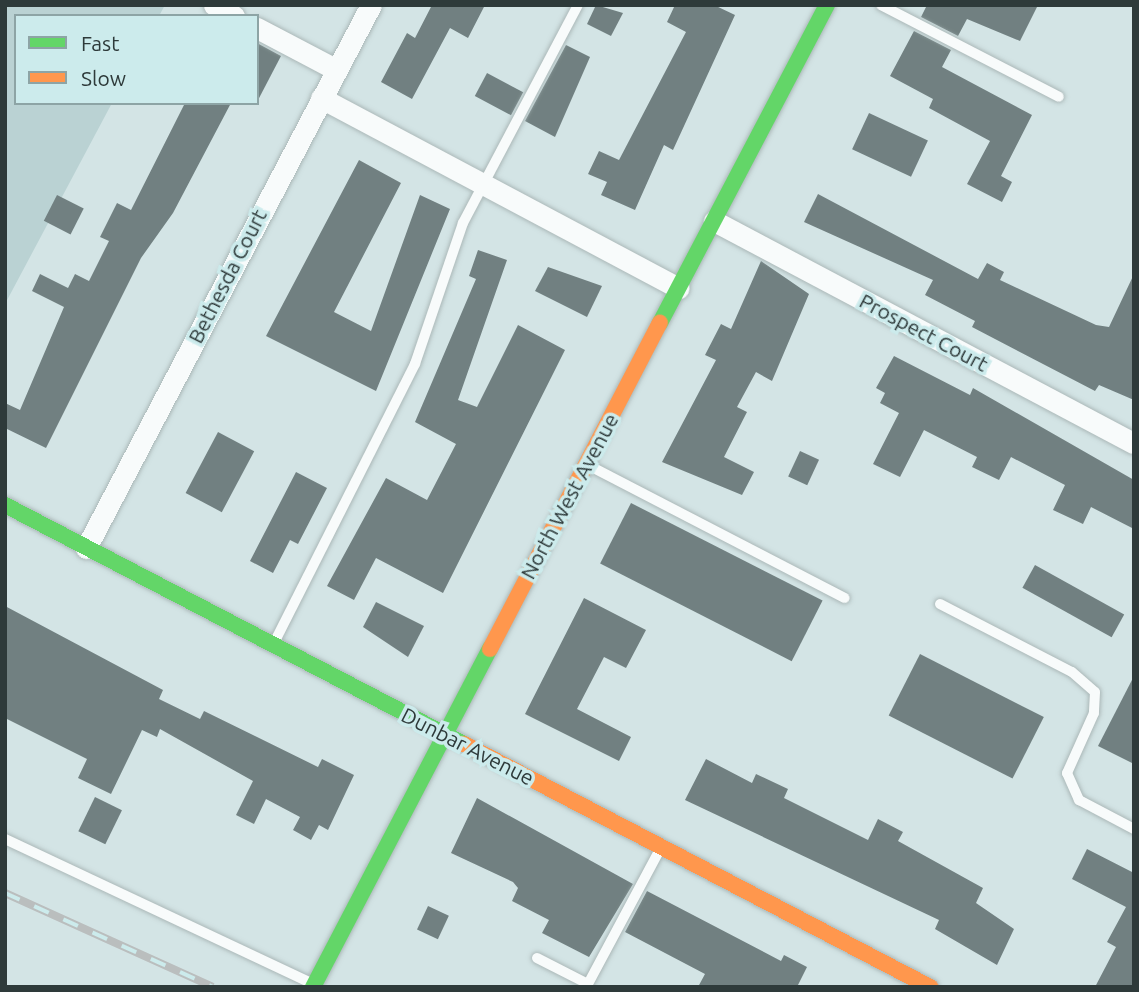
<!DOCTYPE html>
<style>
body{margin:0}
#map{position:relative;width:1139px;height:992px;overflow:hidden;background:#d3e4e5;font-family:Ubuntu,sans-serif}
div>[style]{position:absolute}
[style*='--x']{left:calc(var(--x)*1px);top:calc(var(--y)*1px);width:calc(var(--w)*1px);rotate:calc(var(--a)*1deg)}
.green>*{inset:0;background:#bad2d3}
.building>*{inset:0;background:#718081;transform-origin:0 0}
.roads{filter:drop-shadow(0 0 2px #abb8b8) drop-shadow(0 0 2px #abb8b8)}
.lane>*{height:10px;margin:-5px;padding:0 5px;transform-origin:5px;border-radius:5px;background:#f8fbfb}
.street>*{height:21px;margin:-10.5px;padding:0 10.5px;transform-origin:10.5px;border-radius:10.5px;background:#f8fbfb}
.fast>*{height:16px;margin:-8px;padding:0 8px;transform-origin:8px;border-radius:8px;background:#63d668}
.slow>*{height:16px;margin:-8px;padding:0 8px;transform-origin:8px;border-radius:8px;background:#ff974d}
.rail>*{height:8px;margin-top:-4px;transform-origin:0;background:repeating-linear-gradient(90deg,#ccebec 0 16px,#babebe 0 32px);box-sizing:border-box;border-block:2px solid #babebe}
span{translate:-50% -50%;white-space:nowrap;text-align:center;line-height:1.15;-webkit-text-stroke:7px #ccebec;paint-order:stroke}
.street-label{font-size:21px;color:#2e3a3a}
.frame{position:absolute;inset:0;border:7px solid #2e3a3a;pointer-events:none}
.legend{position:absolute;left:14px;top:14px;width:245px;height:91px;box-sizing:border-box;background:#ccebec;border:2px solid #8da4a5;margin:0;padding:9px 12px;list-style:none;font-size:21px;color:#2e3a3a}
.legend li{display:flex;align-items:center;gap:14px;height:35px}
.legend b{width:35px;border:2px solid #8da4a5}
</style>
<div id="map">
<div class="green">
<i style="clip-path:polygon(5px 5px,165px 5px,159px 16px,16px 16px,16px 103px,112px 103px,5px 304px)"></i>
</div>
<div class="building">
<i style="clip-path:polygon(432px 5px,485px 5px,468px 38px,450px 28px,412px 99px,381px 82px,407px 33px,415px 38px)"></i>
<i style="clip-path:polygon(596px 5px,623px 13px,611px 36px,587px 24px)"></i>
<i style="clip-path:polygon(675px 5px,714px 5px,735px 15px,673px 150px,664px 145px,635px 210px,601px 195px,607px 182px,588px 174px,599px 151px,619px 160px,686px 32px,667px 22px)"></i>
<i style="clip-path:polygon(927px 5px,1038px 5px,1020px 41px,967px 19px,958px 36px,921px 17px)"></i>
<i style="clip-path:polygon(914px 31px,951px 50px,942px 67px,1032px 115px,1001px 176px,1012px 182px,1002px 202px,967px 184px,990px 141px,929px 108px,933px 99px,890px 76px)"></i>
<i style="clip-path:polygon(257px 43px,281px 56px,257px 102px)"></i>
<i style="clip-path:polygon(566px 45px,590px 57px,555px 137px,525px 121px)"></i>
<i style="left:487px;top:73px;width:41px;height:26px;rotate:28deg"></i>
<i style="clip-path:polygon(185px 103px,231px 103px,173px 213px,141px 258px,46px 448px,5px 428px,5px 403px,20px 410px,64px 307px,32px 291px,40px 274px,68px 288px,75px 274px,89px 281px,109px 241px,100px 237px,117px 203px,131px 210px)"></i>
<i style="left:869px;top:113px;width:65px;height:40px;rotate:25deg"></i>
<i style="clip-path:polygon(359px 160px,401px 183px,334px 312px,371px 331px,420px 195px,450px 209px,376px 391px,266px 336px)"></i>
<i style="clip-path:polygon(818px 194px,978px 279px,987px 263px,1004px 272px,1000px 280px,1096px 325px,1109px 327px,1134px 274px,1134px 400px,1099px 385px,1095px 391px,972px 327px,975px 321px,925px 295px,933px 280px,804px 222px)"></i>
<i style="left:57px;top:195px;width:30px;height:29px;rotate:27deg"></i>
<i style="clip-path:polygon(478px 250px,507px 260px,458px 400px,477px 407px,518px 325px,565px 350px,443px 593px,376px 558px,354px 600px,327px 586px,386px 478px,427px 500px,456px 444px,415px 422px,476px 279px,469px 276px)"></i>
<i style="clip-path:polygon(761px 261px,809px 294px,772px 381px,756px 372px,737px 407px,747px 412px,724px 457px,754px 472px,742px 495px,662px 462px,716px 360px,705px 355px,721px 324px,731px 329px)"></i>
<i style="clip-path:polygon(548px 267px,602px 286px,587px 317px,535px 291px)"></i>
<i style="clip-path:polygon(894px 356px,970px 395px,973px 388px,1134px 480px,1134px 529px,1091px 507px,1083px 524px,1053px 510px,1065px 485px,1011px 457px,999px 480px,972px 467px,977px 457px,924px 430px,900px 477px,873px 464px,899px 413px,880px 403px,885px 393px,876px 388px)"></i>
<i style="left:218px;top:432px;width:41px;height:69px;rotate:28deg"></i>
<i style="left:800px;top:451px;width:21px;height:28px;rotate:25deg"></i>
<i style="clip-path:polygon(296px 472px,327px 488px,298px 544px,290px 540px,273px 573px,250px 561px)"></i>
<i style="left:631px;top:503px;width:215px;height:68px;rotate:27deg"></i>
<i style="left:1035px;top:565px;width:102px;height:26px;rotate:29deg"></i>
<i style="clip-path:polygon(584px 598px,646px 630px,626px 668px,604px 657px,577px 709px,631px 737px,619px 761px,525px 714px)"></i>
<i style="clip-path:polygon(376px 602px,424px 626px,408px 657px,363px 627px)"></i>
<i style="clip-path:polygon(5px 606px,163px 690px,159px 699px,200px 719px,204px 711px,318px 767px,322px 759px,354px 775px,328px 830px,319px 825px,311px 840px,293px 830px,300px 817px,266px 799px,254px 824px,236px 815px,253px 781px,160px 729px,157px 737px,142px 730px,111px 794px,78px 778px,87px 759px,5px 718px)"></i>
<i style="left:920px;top:654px;width:139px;height:69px;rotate:27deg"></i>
<i style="clip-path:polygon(1134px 676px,1134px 764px,1098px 746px)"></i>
<i style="clip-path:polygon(706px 759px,752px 783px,756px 774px,788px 789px,784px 798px,868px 840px,878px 819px,903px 832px,898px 841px,983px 888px,976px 903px,1014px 929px,997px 965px,935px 929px,939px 920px,685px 800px)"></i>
<i style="left:95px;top:797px;width:30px;height:38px;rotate:26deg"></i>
<i style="clip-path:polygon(477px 798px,633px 884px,589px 957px,542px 933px,549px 920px,512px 901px,518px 888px,513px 882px,451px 853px)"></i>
<i style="clip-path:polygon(1087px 849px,1134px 873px,1134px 987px,1095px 987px,1116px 947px,1107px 942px,1126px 907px,1072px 879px)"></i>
<i style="clip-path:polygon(647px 891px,781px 961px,784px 955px,807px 967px,797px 987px,698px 987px,705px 974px,625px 932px)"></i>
<i style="left:428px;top:906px;width:23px;height:26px;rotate:25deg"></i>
</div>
<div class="roads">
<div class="lane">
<i style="--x:881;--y:5;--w:200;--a:27.3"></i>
<i style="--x:588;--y:465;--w:289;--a:27.4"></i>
<i style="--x:940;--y:604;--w:148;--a:27.3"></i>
<i style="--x:1072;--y:672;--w:30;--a:41"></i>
<i style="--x:1095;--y:692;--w:21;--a:93"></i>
<i style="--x:1094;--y:713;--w:66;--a:114.2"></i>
<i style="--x:1067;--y:773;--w:30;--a:66"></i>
<i style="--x:1079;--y:800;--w:62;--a:27.8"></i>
<i style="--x:274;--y:643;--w:313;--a:-63.2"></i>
<i style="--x:415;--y:364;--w:149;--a:-71.2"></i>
<i style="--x:463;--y:223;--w:246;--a:-62.2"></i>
<i style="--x:5;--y:839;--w:340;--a:25.2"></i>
<i style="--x:537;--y:958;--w:57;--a:27"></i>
<i style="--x:588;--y:984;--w:153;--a:-61.9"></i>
</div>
<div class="street">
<i style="--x:214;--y:5;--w:23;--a:29"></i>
<i style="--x:257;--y:28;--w:90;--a:27.7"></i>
<i style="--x:321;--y:98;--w:405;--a:28"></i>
<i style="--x:714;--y:221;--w:475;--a:27.9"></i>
<i style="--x:86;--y:548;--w:613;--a:-62.31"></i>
</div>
<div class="fast">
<i style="--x:660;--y:323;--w:359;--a:-62.3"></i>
<i style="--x:5;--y:505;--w:517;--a:27.51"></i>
<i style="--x:313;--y:987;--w:382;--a:-62.4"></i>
</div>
<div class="slow">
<i style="--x:490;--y:649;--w:368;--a:-62.5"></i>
<i style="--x:464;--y:744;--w:526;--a:27.54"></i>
</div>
</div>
<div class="rail">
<i style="--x:5;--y:893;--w:228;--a:24.3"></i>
</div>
<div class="street-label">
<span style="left:227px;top:276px;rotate:-63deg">Bethesda Court</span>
<span style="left:924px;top:332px;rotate:28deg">Prospect Court</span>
<span style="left:569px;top:496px;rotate:-62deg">North West Avenue</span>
<span style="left:468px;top:746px;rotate:27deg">Dunbar Avenue</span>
</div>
<div class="frame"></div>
<ul class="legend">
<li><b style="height:9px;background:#63d668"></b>Fast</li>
<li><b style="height:9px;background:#ff974d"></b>Slow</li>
</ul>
</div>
